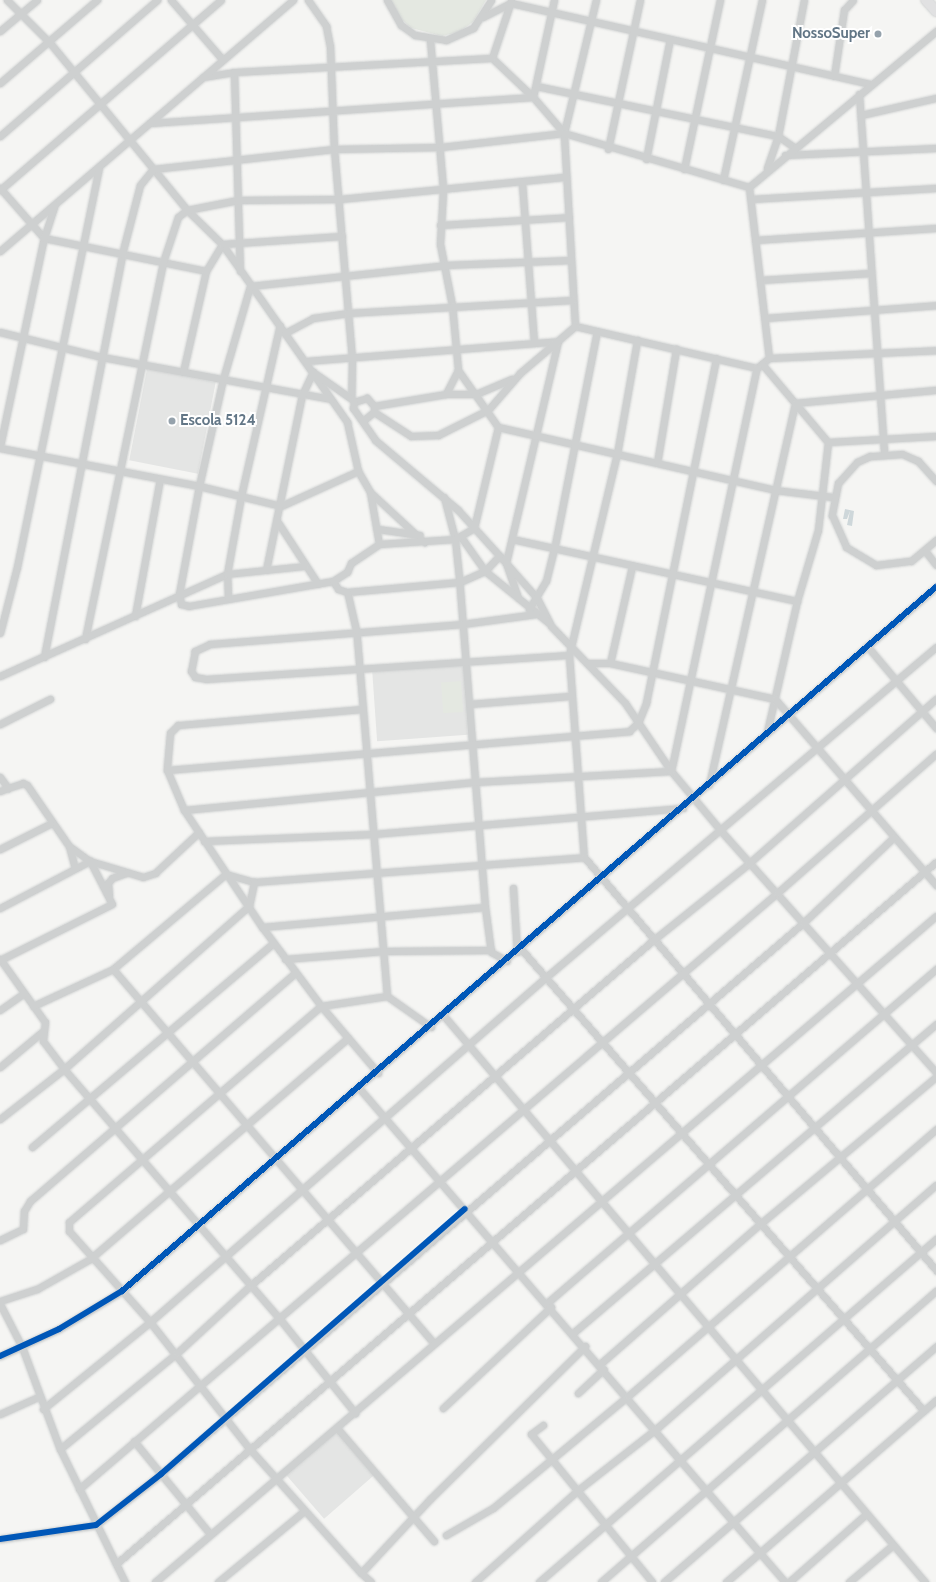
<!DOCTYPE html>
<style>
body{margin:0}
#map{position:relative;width:936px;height:1582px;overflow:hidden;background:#f5f5f3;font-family:Cabin,sans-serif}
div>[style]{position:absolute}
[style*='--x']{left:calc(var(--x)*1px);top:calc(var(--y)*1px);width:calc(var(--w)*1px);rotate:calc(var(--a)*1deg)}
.built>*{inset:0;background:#e4e5e4;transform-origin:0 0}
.green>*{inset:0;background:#e4e8e1;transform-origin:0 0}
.water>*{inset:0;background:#ced7da}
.roads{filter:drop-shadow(0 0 1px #d1d3d3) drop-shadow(0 0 1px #d1d3d3)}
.street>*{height:7px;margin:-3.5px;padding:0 3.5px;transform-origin:3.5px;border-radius:3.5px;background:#ced0d0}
.secondary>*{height:10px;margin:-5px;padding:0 5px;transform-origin:5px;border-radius:5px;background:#e1e1e2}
.cycleway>*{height:6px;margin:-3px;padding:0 3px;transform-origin:3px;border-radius:3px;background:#0057b8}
.dots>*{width:11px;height:11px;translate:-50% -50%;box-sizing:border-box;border:2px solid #fff;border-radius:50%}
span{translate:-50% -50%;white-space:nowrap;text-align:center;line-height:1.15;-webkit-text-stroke:4px #fff;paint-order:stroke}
.poi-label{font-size:15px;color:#627686;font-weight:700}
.right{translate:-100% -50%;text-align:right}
.left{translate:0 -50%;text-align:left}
</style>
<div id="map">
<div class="built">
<i style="left:147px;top:369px;width:70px;height:93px;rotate:11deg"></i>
<i style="left:463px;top:665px;width:70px;height:91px;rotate:86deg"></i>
<i style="left:338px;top:1431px;width:57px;height:68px;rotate:49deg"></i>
</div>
<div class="green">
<i style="clip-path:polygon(391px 0,486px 0,473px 22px,459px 32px,442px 36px,411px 28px,399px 17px)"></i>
<i style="left:461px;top:681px;width:31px;height:20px;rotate:86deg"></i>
</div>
<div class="water">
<i style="clip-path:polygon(845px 509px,854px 511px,852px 526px,847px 525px,850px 511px,847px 519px,843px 519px)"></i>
</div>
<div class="roads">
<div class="street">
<i style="--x:7;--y:0;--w:61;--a:45"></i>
<i style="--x:50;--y:43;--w:216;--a:50.6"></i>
<i style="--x:187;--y:210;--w:49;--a:44.2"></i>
<i style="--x:222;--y:244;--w:218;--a:54.9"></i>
<i style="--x:347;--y:422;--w:50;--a:77.3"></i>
<i style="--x:358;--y:471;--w:24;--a:60"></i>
<i style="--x:370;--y:492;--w:74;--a:42.8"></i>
<i style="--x:171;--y:0;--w:79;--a:49.1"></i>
<i style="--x:308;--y:0;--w:32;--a:55"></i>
<i style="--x:326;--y:26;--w:20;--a:79"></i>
<i style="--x:330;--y:46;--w:103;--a:87.8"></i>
<i style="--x:334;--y:149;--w:210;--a:85.1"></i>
<i style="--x:352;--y:358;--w:39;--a:91"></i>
<i style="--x:387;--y:0;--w:29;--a:61"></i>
<i style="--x:401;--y:25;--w:17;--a:36"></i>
<i style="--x:415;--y:35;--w:31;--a:9"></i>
<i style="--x:446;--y:40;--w:30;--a:-24"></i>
<i style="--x:473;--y:28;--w:33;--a:-57"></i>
<i style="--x:483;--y:17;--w:31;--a:-27"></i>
<i style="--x:511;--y:3;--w:369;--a:12.7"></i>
<i style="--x:0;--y:31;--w:48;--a:-40"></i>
<i style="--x:430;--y:40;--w:151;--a:85"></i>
<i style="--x:443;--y:190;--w:54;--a:93.2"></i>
<i style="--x:440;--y:244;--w:62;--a:78.9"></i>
<i style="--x:452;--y:305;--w:65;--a:84.7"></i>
<i style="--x:458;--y:370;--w:27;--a:117"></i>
<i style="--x:492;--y:58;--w:57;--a:43.6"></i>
<i style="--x:533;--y:97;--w:48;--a:49.3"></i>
<i style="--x:492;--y:58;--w:60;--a:-71.6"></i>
<i style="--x:234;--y:72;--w:199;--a:88.3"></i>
<i style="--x:834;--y:76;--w:67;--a:-81.4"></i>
<i style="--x:844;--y:10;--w:13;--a:-48"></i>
<i style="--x:203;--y:77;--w:31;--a:-9"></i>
<i style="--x:234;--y:72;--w:258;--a:-3.1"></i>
<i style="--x:0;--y:83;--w:128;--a:-40.6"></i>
<i style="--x:536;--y:86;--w:247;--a:11.7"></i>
<i style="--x:778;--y:136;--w:19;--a:35"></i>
<i style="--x:859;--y:94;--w:360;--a:86"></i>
<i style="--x:861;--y:115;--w:77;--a:-12.8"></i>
<i style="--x:150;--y:123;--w:384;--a:-3.9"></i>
<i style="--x:533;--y:97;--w:99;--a:-77.8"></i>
<i style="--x:0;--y:136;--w:208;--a:-40.9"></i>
<i style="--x:608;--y:149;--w:152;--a:-77.9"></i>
<i style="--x:785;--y:155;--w:151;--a:-2.7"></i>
<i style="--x:646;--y:159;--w:122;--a:-78.7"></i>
<i style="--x:767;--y:168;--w:34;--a:-71"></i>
<i style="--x:778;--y:136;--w:138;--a:-79.2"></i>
<i style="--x:684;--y:169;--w:173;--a:-78"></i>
<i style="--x:723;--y:180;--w:184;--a:-77.8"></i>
<i style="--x:522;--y:183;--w:158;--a:85.7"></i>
<i style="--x:749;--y:187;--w:244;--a:-39.8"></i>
<i style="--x:0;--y:188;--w:67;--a:48.7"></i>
<i style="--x:44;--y:238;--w:165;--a:11.5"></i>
<i style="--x:0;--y:190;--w:291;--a:-40.7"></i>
<i style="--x:751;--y:199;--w:185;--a:-3.4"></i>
<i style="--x:440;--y:225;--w:129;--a:-3.5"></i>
<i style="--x:755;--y:240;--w:181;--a:-3.8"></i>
<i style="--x:0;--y:251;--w:386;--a:-40.6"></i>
<i style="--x:760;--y:280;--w:111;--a:-3.6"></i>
<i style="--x:765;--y:318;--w:171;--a:-4.3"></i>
<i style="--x:575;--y:326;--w:187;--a:13"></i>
<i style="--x:757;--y:368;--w:16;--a:-40"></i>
<i style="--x:769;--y:358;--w:172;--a:-96.7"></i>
<i style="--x:575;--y:326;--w:193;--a:-93.3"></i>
<i style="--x:564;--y:133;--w:137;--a:-76.5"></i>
<i style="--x:0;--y:332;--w:105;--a:13.8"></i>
<i style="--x:102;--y:357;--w:232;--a:10.4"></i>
<i style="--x:285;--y:333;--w:32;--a:-28"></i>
<i style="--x:313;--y:318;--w:34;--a:-8"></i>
<i style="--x:347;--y:313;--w:226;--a:-3.3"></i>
<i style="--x:769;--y:358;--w:167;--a:-2.7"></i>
<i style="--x:306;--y:361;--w:253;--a:-4.5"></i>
<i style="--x:558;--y:341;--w:228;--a:103.2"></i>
<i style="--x:506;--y:563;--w:37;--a:71"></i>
<i style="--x:762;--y:364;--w:102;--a:49.8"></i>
<i style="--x:828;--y:442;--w:89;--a:96.5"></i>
<i style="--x:818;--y:530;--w:74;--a:106.5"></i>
<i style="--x:797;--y:601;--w:134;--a:102.9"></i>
<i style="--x:183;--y:372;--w:104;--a:-77.2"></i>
<i style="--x:206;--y:271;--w:31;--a:-59"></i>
<i style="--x:222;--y:244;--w:120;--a:-3.8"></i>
<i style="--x:316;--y:374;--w:45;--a:35.1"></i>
<i style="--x:374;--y:406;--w:73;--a:-9.5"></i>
<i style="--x:446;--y:394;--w:30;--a:0"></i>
<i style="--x:476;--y:394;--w:39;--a:-23"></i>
<i style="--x:374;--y:412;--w:44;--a:33"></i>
<i style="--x:411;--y:436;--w:27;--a:-2"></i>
<i style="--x:438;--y:435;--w:56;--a:-26.6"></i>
<i style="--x:488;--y:410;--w:49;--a:-49.1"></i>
<i style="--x:520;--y:373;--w:72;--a:-40.5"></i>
<i style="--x:364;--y:420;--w:13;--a:-39"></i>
<i style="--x:374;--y:412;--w:6;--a:-90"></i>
<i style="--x:374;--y:406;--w:11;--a:-131"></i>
<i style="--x:367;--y:398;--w:14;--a:163"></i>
<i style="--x:354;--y:402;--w:6;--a:99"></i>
<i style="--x:353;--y:408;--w:39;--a:55"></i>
<i style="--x:375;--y:440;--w:109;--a:40.1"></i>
<i style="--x:458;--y:510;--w:72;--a:47.8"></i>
<i style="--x:506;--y:563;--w:47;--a:48.5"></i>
<i style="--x:537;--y:598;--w:31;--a:63"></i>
<i style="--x:551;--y:626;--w:107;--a:46.1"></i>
<i style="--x:625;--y:703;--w:82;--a:55.9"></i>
<i style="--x:671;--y:771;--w:78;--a:50.2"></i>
<i style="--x:721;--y:831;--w:323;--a:48.3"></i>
<i style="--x:498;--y:427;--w:284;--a:12.8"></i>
<i style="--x:775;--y:490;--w:58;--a:6.9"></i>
<i style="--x:828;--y:442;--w:108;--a:-3.2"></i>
<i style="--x:0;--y:446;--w:213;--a:-78.1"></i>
<i style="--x:44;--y:238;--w:35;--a:-72"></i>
<i style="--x:0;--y:448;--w:203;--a:10.8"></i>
<i style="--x:199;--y:486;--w:84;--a:13.7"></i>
<i style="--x:281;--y:506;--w:85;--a:-24.4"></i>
<i style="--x:657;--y:463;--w:116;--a:-80.5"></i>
<i style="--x:936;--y:481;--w:27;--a:-132"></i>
<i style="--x:918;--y:461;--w:17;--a:-156"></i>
<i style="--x:902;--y:454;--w:32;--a:176"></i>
<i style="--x:870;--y:456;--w:14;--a:155"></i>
<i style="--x:857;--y:462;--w:28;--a:132"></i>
<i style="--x:838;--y:483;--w:33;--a:101"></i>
<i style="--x:832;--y:515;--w:35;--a:66"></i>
<i style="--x:846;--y:547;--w:35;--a:31"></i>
<i style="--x:876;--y:565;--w:35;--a:-7"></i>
<i style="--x:911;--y:561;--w:33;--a:-40"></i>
<i style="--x:370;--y:492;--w:53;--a:80.2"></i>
<i style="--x:444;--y:497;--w:43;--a:75.3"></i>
<i style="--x:455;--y:539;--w:38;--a:84"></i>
<i style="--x:459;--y:577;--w:331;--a:85.5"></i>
<i style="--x:485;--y:907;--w:45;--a:82.4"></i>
<i style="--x:491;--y:952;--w:18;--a:29"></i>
<i style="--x:277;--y:521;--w:75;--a:56.9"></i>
<i style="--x:378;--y:529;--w:42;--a:8.1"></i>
<i style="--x:461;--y:537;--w:42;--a:54.8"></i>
<i style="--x:485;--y:571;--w:82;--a:39.1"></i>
<i style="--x:512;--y:539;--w:292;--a:12.3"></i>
<i style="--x:926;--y:552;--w:16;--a:52"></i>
<i style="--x:266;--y:570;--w:179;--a:-78.4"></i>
<i style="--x:302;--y:395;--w:26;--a:-65"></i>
<i style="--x:333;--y:581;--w:146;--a:170.2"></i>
<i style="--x:189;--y:606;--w:8;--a:-166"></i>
<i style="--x:181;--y:604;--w:10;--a:-101"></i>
<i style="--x:179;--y:594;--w:110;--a:-79.5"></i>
<i style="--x:199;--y:486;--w:110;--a:-77.4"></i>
<i style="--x:223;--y:379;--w:97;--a:-73.8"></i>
<i style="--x:250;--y:286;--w:196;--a:-6.1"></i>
<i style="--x:445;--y:265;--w:126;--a:-2.3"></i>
<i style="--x:347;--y:592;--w:113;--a:-5.1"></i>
<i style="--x:460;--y:582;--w:27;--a:-24"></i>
<i style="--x:485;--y:571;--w:21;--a:-47"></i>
<i style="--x:228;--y:598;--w:24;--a:-92"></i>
<i style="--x:227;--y:574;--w:79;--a:-79.8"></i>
<i style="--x:241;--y:496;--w:175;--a:-77.2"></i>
<i style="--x:529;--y:609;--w:33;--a:-59"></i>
<i style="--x:546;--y:581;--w:32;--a:-76"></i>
<i style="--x:554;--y:550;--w:223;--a:-78.9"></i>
<i style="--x:536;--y:614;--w:74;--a:172.2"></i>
<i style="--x:463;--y:624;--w:254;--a:175.5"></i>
<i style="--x:210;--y:644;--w:17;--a:155"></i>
<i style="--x:195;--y:651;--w:20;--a:101"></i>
<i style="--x:191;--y:671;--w:7;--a:56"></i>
<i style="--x:195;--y:677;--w:11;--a:10"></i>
<i style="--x:206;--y:679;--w:364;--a:-3.8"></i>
<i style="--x:569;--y:655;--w:207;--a:-76.6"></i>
<i style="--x:617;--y:454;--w:116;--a:-80"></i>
<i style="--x:135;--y:616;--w:139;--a:-79.7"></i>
<i style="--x:0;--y:633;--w:68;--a:-75.6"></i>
<i style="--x:17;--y:567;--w:409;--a:-78.4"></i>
<i style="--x:85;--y:639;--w:385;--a:-78.3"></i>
<i style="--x:163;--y:262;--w:47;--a:-71.6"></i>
<i style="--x:178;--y:217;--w:11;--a:-38"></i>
<i style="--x:187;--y:210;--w:52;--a:-11.1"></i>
<i style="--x:238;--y:200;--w:102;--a:-0.6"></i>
<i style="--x:340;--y:199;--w:227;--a:-5.6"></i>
<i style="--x:867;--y:646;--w:107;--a:49.9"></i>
<i style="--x:569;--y:655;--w:203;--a:85.8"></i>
<i style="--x:44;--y:657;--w:410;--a:-79"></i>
<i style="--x:122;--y:254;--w:71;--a:-75.4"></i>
<i style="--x:140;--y:185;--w:21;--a:-51"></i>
<i style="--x:153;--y:169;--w:182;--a:-6.3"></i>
<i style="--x:334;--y:149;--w:107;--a:-1.1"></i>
<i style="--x:441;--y:147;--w:124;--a:-6.5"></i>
<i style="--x:564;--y:133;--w:193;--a:16.3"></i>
<i style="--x:588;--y:663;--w:22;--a:0"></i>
<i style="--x:610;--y:663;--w:99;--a:-77.2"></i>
<i style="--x:610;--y:663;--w:169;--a:12.3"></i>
<i style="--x:775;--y:699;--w:246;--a:49.1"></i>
<i style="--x:0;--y:676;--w:249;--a:-24.2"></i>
<i style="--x:227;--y:574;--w:78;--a:-5.9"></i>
<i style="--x:469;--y:704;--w:101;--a:-4.5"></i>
<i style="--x:362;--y:709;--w:185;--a:175"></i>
<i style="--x:178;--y:725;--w:11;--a:135"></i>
<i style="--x:170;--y:733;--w:37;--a:95"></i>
<i style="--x:167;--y:770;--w:43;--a:67"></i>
<i style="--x:184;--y:810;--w:141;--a:56.3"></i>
<i style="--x:262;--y:927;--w:99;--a:53.2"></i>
<i style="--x:321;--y:1006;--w:88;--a:49.6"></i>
<i style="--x:0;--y:724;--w:56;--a:-26.6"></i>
<i style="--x:167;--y:770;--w:464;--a:-4.8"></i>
<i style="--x:629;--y:731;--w:12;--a:-42"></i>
<i style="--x:638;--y:723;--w:22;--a:-68"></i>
<i style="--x:646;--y:703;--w:352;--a:-78.5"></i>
<i style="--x:0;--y:777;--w:14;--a:54"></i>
<i style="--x:8;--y:788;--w:16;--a:-18"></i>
<i style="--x:23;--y:783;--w:4;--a:27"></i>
<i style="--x:27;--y:785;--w:74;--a:55.5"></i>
<i style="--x:69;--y:846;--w:26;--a:36"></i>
<i style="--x:90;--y:861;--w:55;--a:16.8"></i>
<i style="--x:143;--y:877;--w:13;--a:-18"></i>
<i style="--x:155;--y:873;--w:60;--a:-43"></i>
<i style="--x:709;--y:785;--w:392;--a:-77.3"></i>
<i style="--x:795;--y:403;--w:142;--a:-5.3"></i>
<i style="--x:0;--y:791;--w:9;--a:-21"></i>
<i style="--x:184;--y:810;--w:292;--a:-5.5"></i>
<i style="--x:475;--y:782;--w:196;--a:-3.2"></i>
<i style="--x:671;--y:771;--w:412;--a:-78"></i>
<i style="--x:204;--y:841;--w:169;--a:-2.4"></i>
<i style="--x:373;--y:834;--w:311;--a:-4.8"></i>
<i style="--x:69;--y:846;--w:23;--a:75"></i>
<i style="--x:0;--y:849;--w:56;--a:-26.6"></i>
<i style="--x:513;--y:888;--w:64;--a:86.4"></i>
<i style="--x:109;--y:895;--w:12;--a:-95"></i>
<i style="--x:108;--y:883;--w:6;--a:-51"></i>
<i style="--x:112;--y:878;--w:15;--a:-20"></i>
<i style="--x:0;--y:908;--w:102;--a:-27.6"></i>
<i style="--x:90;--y:861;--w:48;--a:62.9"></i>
<i style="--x:262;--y:927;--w:224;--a:-5.1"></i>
<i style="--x:521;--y:949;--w:613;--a:48.9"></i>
<i style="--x:0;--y:959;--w:77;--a:54.5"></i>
<i style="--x:45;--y:1022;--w:19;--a:96"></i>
<i style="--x:43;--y:1041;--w:35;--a:53"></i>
<i style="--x:64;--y:1069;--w:329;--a:49.2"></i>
<i style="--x:279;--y:1318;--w:122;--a:51.3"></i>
<i style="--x:285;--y:959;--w:99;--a:-4.6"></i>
<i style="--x:384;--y:951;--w:107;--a:-0.5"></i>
<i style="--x:0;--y:960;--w:125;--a:-26.6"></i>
<i style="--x:113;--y:969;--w:148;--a:-40.1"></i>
<i style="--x:226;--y:874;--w:29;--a:16"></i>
<i style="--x:254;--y:882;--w:331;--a:-4.3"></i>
<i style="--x:584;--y:857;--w:543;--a:49.56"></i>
<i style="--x:387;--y:996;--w:67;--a:171.4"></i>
<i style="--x:321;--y:1006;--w:332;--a:139.4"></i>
<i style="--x:69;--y:1222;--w:9;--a:90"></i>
<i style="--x:69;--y:1231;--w:122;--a:48.3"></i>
<i style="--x:150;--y:1322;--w:159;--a:51.9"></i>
<i style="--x:248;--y:1447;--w:169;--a:48.1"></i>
<i style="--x:361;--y:1573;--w:101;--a:-47"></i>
<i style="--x:430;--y:1499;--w:218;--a:-44.6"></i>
<i style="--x:33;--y:1006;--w:88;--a:-24.8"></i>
<i style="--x:113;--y:969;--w:493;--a:49.4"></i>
<i style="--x:0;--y:1010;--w:28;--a:-35"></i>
<i style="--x:444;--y:1016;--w:743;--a:49.64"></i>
<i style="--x:431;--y:1027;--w:54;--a:-144.8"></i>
<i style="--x:387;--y:996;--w:367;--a:-94.8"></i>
<i style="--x:356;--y:630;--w:39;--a:-103"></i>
<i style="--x:347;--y:592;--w:9;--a:-162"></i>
<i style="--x:338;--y:589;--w:9;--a:-122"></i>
<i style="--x:333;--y:581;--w:17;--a:-33"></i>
<i style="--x:347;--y:572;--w:10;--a:-66"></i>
<i style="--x:351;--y:563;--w:34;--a:-34"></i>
<i style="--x:379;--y:544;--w:76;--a:-3.8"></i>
<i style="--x:455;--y:539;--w:22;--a:-30"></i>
<i style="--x:474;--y:528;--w:104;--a:-76.6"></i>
<i style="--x:498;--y:427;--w:70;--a:-125.1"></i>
<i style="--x:0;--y:1067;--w:55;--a:-39.8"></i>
<i style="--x:359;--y:1088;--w:652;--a:49.23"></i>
<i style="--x:0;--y:1119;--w:81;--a:-38"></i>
<i style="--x:64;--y:1069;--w:247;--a:-41.4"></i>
<i style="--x:249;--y:906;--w:25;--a:-78"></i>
<i style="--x:32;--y:1147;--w:316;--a:-40.2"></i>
<i style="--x:0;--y:1240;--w:25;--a:-26"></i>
<i style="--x:23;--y:1229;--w:18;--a:-87"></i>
<i style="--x:24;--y:1211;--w:12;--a:-59"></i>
<i style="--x:30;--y:1201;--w:350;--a:-40.7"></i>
<i style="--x:0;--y:1301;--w:39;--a:-18"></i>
<i style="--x:37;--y:1289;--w:61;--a:-29.5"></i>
<i style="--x:90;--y:1259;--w:340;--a:-40.6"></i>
<i style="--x:547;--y:1303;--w:513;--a:-40.65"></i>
<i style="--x:0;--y:1304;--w:48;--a:62.9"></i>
<i style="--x:22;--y:1347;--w:109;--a:69.6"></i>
<i style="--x:60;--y:1449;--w:148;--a:64"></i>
<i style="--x:573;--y:1333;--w:477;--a:-40.4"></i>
<i style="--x:0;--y:1356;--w:65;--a:-24.6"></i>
<i style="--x:59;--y:1329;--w:74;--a:-31.1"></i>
<i style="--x:122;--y:1291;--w:1076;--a:-40.86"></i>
<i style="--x:600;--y:1364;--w:213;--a:-41.2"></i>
<i style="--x:760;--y:1224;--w:229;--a:-39.9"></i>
<i style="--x:578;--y:1393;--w:35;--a:-43"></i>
<i style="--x:443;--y:1408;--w:148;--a:-43.1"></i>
<i style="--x:43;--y:1409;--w:138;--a:-39.1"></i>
<i style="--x:150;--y:1322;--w:524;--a:-41.05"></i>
<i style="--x:545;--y:978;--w:512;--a:-40.25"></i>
<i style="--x:0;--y:1414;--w:42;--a:-24.1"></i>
<i style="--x:543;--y:1425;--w:15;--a:143"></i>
<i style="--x:531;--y:1434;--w:191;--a:50.7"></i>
<i style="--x:337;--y:1428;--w:149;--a:49.4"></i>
<i style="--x:134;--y:1441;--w:120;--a:50.7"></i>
<i style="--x:60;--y:1449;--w:151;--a:-39.4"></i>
<i style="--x:177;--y:1353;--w:100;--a:-42.6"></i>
<i style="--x:251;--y:1285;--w:528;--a:-40.62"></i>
<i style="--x:652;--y:941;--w:123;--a:-38.7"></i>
<i style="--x:748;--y:864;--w:250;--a:-41.3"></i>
<i style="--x:79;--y:1489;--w:918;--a:-40.49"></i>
<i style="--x:777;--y:893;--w:211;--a:-41.2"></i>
<i style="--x:446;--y:1535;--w:54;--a:-29.9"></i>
<i style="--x:493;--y:1508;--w:175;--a:-39.7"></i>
<i style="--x:628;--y:1396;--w:408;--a:-40.9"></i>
<i style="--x:0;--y:1539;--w:97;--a:-8.3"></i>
<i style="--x:96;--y:1525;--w:83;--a:-38.1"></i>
<i style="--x:161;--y:1474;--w:846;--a:-40.64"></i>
<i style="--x:803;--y:923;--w:125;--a:-43.4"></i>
<i style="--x:116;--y:1564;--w:1079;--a:-40.57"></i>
<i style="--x:361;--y:1573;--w:13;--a:42"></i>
<i style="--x:155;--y:1582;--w:1026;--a:-40.46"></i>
<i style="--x:218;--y:1582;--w:112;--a:-39.5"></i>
<i style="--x:475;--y:1582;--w:138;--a:-41.8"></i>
<i style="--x:578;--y:1490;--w:99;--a:-38"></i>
<i style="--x:656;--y:1429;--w:371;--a:-41.1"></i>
<i style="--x:539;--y:1582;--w:525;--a:-40.83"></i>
<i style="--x:601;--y:1582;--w:444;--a:-41"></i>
<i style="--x:664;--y:1582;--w:360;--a:-40.9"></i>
<i style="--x:726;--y:1582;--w:278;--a:-40.9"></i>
<i style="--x:789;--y:1582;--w:103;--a:-41.4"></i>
<i style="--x:849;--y:1582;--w:57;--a:-40.1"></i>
</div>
<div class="secondary">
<i style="--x:926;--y:0;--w:15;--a:48"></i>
</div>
</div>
<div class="cycleway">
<i style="--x:0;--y:1356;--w:65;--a:-24.6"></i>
<i style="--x:59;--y:1329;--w:74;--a:-31.1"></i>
<i style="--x:122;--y:1291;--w:1076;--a:-40.86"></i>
<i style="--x:0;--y:1539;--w:97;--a:-8.3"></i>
<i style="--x:96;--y:1525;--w:83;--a:-38.1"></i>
<i style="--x:161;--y:1474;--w:403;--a:-41.1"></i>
</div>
<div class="dots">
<i style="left:878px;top:34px;background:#95a2ac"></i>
<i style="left:172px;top:421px;background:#95a2ac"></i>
</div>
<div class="poi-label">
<span class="right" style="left:870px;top:34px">NossoSuper</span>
<span class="left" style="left:180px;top:421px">Escola 5124</span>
</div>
</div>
